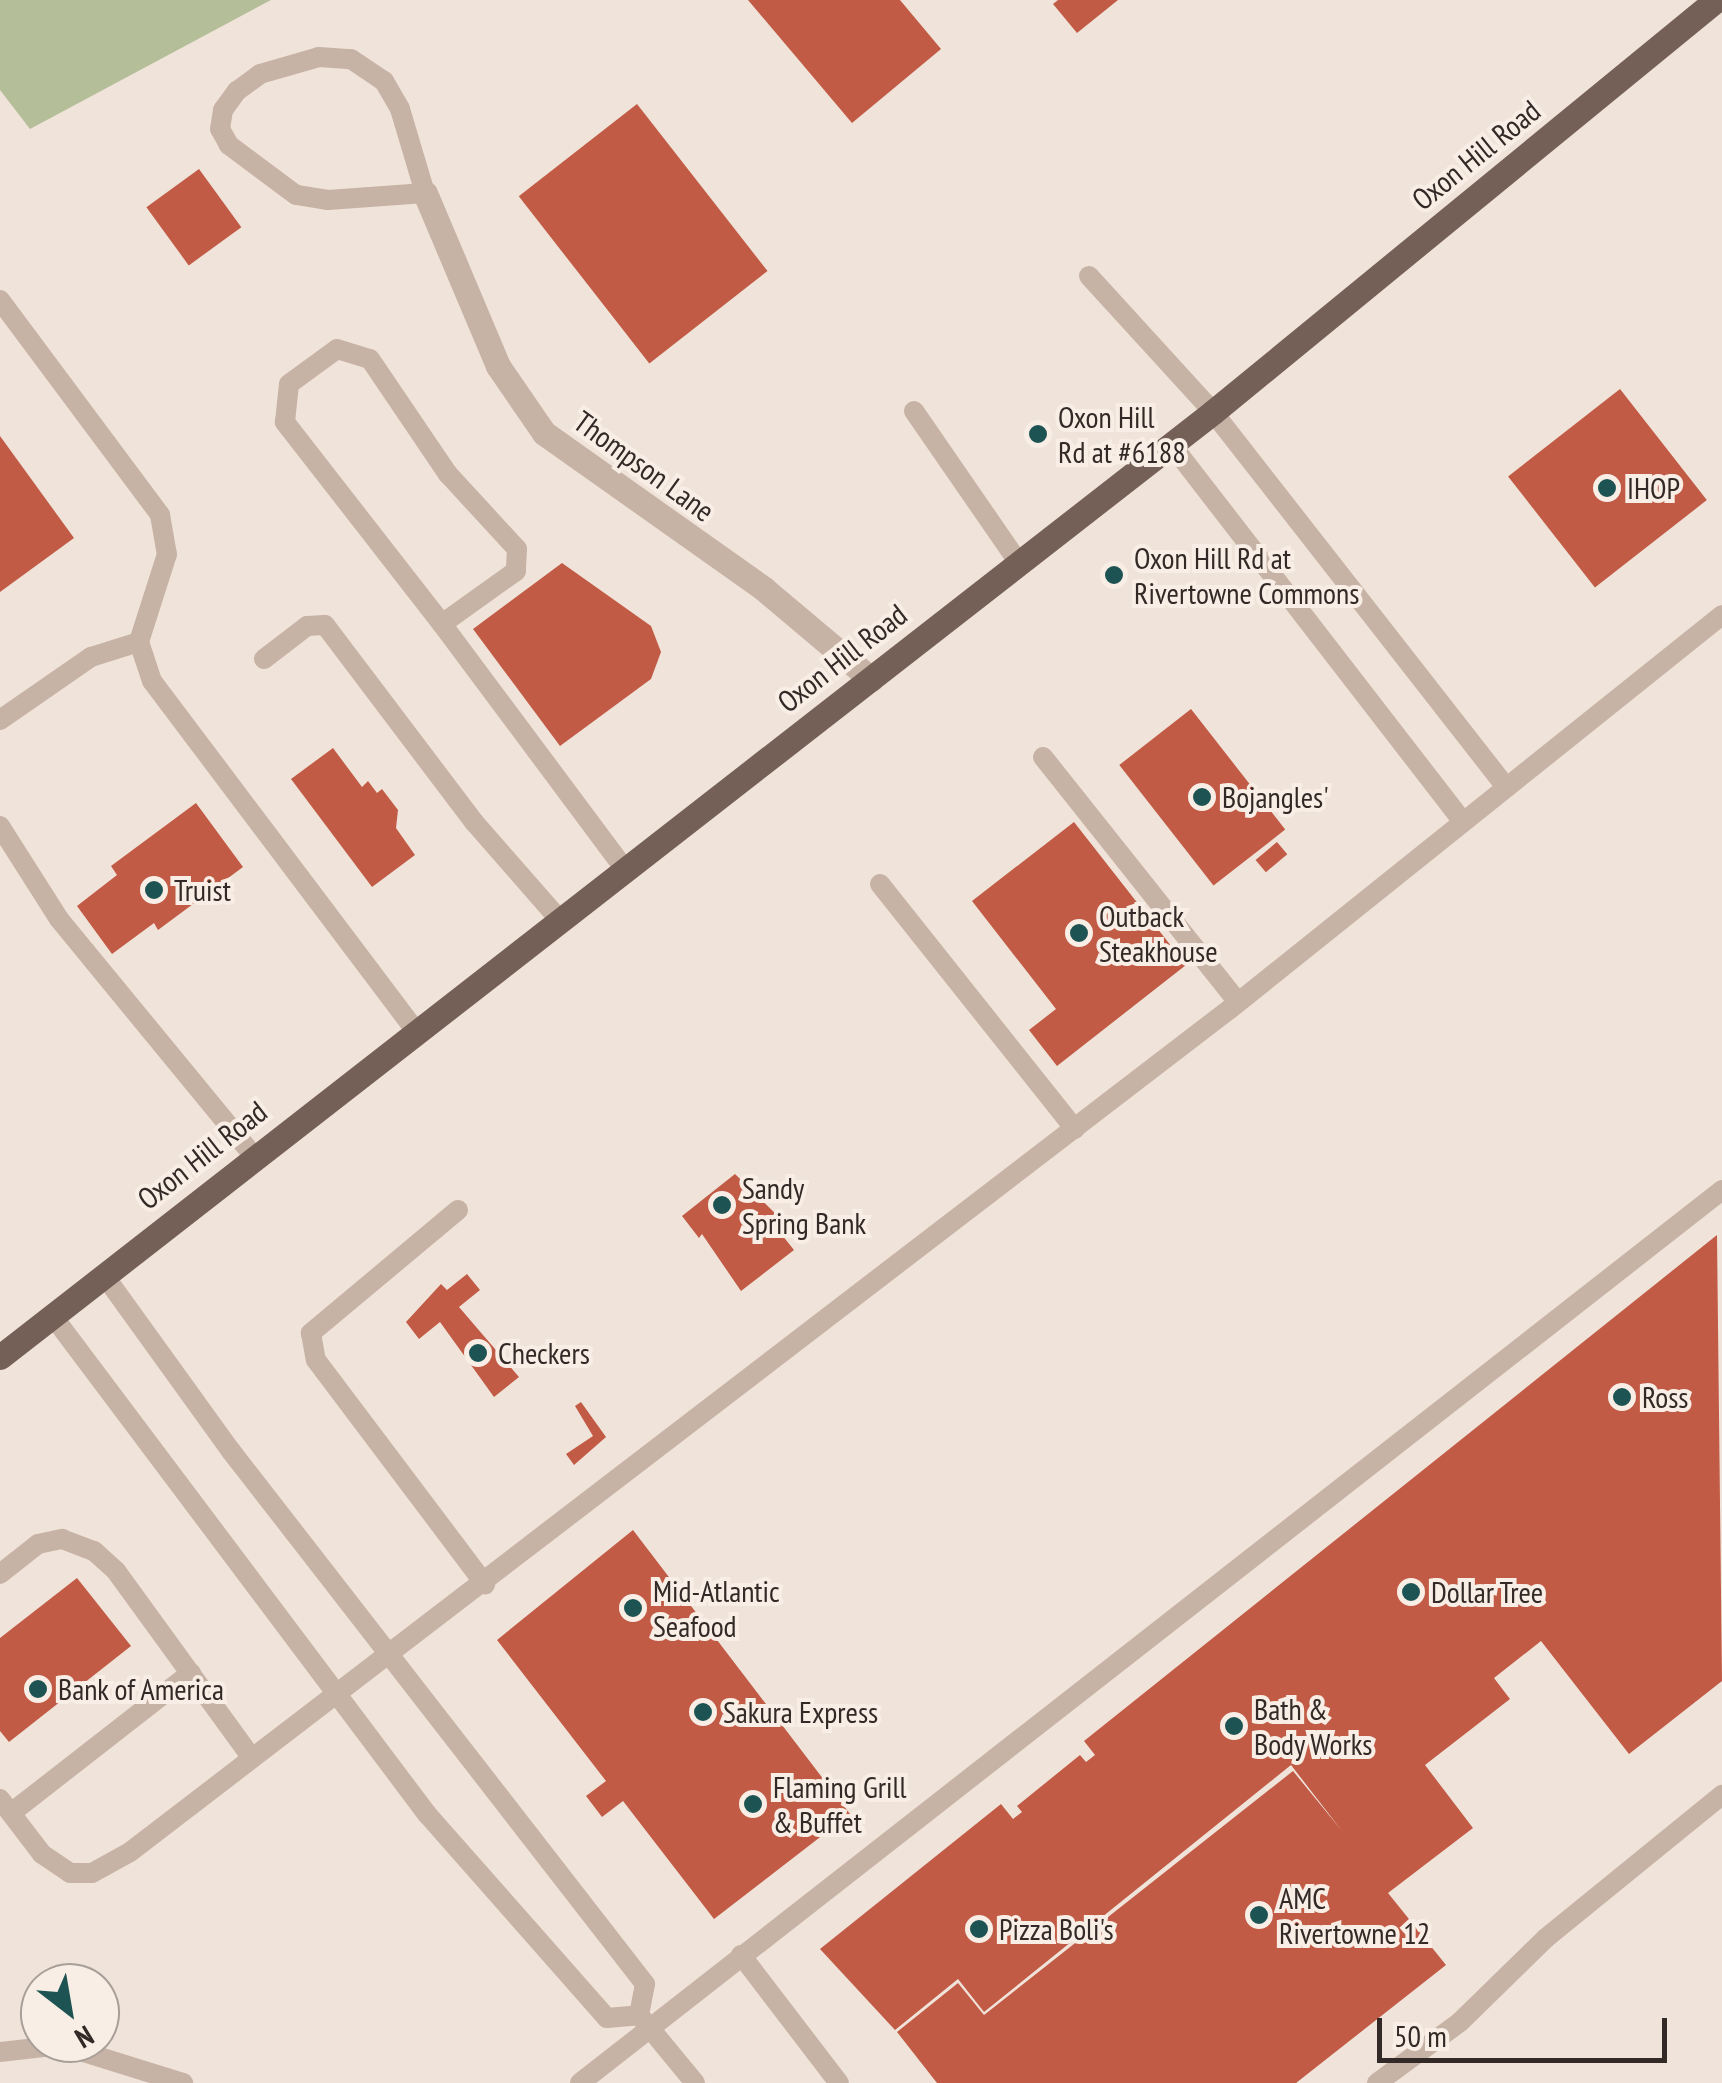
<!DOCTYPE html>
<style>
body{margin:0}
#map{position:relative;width:1722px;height:2083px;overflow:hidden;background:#f0e3d9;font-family:"PT Sans Narrow",sans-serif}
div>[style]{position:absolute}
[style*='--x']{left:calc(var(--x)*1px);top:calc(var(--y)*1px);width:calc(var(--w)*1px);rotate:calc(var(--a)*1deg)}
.green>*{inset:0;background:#b4be99}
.building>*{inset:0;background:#c15b45;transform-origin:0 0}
.service>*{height:20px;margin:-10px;padding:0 10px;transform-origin:10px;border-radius:10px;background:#c7b3a5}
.minor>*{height:25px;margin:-12.5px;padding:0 12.5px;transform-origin:12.5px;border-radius:12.5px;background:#c7b3a5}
.primary>*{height:25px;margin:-12.5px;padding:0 12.5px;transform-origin:12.5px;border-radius:12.5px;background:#756058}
.dots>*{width:28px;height:28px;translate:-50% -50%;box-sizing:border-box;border:5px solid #f8eee5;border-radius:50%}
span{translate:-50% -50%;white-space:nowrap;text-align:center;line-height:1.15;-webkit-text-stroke:8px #f8eee5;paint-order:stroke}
.street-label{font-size:30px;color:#332926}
.poi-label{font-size:30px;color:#332926}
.left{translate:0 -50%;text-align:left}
.north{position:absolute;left:20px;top:1963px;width:100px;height:100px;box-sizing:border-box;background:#f8eee5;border:2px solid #a99f99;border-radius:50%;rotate:149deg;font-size:28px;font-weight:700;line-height:40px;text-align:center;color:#332926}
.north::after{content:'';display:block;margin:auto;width:35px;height:45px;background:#1e5353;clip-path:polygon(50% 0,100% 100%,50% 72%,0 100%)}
.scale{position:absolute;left:1377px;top:2018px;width:290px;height:45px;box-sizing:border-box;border:5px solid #332926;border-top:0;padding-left:12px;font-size:30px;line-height:35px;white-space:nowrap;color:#332926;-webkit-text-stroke:8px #f8eee5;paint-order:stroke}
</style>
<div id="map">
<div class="green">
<i style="clip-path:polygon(0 0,271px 0,30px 129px,0 90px)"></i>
</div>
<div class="building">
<i style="clip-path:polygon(748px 0,900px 0,941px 49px,852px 123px)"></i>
<i style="clip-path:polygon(1058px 0,1118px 0,1077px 33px,1053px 4px)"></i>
<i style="left:637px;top:104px;width:212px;height:150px;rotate:52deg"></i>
<i style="left:199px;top:169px;width:72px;height:65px;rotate:54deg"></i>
<i style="left:1620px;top:389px;width:141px;height:142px;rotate:52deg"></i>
<i style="clip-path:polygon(0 436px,74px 538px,0 592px)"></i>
<i style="clip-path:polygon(562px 563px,651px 626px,661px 652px,651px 679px,560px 746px,473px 629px)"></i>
<i style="left:1191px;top:709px;width:153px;height:91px;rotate:52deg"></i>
<i style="clip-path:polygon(333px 748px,362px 787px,368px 781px,377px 793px,382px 789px,398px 810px,396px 828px,415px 855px,372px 887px,291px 779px)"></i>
<i style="clip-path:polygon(196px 803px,243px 867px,158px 930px,154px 923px,112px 954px,77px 906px,117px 875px,111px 866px)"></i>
<i style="clip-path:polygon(1074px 822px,1186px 965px,1057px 1066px,1029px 1030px,1056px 1009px,972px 901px)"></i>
<i style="left:1277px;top:842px;width:16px;height:28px;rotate:50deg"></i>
<i style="clip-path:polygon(735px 1174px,781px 1219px,774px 1225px,794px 1250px,741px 1291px,702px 1234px,699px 1238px,682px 1216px)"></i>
<i style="clip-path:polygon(1717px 1235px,1722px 1681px,1629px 1754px,1541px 1641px,1494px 1678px,1510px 1699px,1425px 1765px,1473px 1828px,1388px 1893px,1446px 1965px,1296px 2083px,937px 2083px,897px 2032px,958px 1983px,984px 2015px,1293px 1771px,1342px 1831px,1291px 1765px,984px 2012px,958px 1979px,895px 2030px,820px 1949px,1001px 1804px,1013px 1819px,1022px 1812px,1017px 1806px,1080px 1755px,1086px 1762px,1095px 1755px,1084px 1741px)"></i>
<i style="clip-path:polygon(467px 1274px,480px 1290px,459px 1307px,519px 1377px,494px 1397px,440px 1322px,419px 1339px,406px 1322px,441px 1284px,447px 1290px)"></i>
<i style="clip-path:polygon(581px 1402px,606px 1437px,574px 1465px,566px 1454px,593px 1436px,575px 1406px)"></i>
<i style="clip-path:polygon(633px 1530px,850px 1814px,714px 1919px,623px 1801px,602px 1817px,586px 1796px,606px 1781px,497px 1640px)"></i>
<i style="clip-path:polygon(77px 1578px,131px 1646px,9px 1742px,0 1731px,0 1638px)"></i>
</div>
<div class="service">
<i style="--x:319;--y:57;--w:32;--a:4"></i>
<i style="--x:351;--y:59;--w:40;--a:34"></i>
<i style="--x:384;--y:81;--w:32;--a:60"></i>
<i style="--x:400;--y:109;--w:88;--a:73.4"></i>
<i style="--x:425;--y:193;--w:97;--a:175.9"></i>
<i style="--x:328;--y:200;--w:32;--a:-171"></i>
<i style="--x:296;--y:195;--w:84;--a:-143.3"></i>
<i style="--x:229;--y:145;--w:18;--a:-119"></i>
<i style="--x:220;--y:129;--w:19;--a:-81"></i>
<i style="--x:223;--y:110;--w:24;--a:-54"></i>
<i style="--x:237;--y:91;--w:29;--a:-36"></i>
<i style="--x:260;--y:74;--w:61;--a:-16.1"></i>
<i style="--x:1089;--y:276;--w:184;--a:47.6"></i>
<i style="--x:1213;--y:412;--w:476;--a:52"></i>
<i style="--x:0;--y:300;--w:268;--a:53.3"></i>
<i style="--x:160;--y:515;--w:40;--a:80"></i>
<i style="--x:167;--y:554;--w:92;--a:107.7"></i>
<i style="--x:139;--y:642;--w:41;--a:71.6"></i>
<i style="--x:152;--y:681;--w:437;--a:53"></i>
<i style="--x:914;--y:411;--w:183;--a:55.4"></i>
<i style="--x:1171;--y:444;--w:476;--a:52.3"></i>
<i style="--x:442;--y:624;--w:256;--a:-127.9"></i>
<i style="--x:285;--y:422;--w:38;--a:-84"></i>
<i style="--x:289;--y:384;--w:59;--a:-36.1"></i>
<i style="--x:337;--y:349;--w:34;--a:17"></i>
<i style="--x:370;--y:359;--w:139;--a:55.9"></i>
<i style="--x:448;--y:474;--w:102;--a:47.4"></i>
<i style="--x:517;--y:549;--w:22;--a:93"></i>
<i style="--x:516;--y:571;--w:91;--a:144.4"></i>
<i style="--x:442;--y:624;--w:303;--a:53.3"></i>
<i style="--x:264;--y:659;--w:54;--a:-37.5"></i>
<i style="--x:307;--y:626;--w:18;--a:-3"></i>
<i style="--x:325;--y:625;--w:247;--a:52.9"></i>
<i style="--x:474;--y:822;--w:128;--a:48.8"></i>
<i style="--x:0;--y:720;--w:111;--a:-34.7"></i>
<i style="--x:91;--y:657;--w:50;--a:-17.4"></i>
<i style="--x:1043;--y:757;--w:313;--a:51.5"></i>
<i style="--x:0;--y:826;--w:110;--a:57.6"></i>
<i style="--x:59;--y:919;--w:307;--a:50.6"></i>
<i style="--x:880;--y:884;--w:313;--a:51.5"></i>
<i style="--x:458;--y:1210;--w:192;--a:140.1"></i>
<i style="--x:311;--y:1333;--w:27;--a:80"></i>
<i style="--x:316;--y:1360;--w:281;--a:53"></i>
<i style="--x:104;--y:1275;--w:217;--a:54.2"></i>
<i style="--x:231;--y:1451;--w:675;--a:52.16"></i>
<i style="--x:645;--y:1984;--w:32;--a:101"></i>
<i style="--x:639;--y:2015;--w:88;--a:50.5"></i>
<i style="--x:52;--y:1315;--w:624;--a:53.08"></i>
<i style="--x:427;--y:1814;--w:272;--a:48.6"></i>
<i style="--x:607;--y:2018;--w:32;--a:-5"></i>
<i style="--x:0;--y:1574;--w:48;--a:-38.3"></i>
<i style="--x:38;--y:1544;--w:25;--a:-12"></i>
<i style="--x:62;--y:1539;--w:34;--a:21"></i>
<i style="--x:94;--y:1551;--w:30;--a:42"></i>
<i style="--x:116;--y:1571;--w:231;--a:54"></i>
<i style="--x:0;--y:1799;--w:69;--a:52.6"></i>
<i style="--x:42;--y:1854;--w:34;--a:34"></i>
<i style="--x:70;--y:1873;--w:22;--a:0"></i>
<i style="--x:92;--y:1873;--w:43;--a:-28.9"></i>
<i style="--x:130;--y:1852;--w:1386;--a:-37.47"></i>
<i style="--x:1230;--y:1009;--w:630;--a:-38.69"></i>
<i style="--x:11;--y:1813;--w:228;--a:-37.9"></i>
<i style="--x:741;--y:1955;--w:161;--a:52.6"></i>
<i style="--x:0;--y:2052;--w:61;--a:-6.5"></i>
<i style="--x:61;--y:2045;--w:128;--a:17.3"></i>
<i style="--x:580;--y:2083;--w:1450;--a:-38.02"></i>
<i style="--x:1377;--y:2083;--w:103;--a:-36.3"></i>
<i style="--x:1460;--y:2022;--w:120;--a:-44.3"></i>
<i style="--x:1546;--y:1938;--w:227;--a:-39.1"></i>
</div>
<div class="minor">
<i style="--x:425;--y:193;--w:188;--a:67.1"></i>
<i style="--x:498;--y:366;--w:81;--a:55.5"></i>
<i style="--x:544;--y:433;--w:270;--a:35.3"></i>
<i style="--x:764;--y:589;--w:140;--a:40.1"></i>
</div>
<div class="primary">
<i style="--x:0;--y:1357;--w:1538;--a:-37.92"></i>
<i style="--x:1213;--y:412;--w:650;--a:-39.32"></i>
</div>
<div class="dots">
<i style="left:1038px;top:434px;background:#1e5353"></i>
<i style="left:1607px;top:488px;background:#1e5353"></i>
<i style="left:1114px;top:575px;background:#1e5353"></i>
<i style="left:1202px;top:797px;background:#1e5353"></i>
<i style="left:154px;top:890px;background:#1e5353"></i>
<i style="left:1079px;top:933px;background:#1e5353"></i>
<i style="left:722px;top:1205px;background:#1e5353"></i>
<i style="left:478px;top:1353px;background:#1e5353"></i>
<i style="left:1622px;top:1397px;background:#1e5353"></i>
<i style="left:1411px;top:1592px;background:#1e5353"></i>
<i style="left:633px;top:1608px;background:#1e5353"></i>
<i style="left:38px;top:1689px;background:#1e5353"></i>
<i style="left:703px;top:1712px;background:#1e5353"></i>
<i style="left:1234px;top:1726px;background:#1e5353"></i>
<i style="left:753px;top:1804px;background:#1e5353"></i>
<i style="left:1259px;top:1915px;background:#1e5353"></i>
<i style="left:979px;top:1929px;background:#1e5353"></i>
</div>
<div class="street-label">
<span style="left:1476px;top:155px;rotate:-39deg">Oxon Hill Road</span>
<span style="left:644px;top:466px;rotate:36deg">Thompson Lane</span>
<span style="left:842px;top:658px;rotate:-38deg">Oxon Hill Road</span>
<span style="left:202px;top:1155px;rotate:-38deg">Oxon Hill Road</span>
</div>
<div class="poi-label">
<span class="left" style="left:1058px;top:434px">Oxon Hill<br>Rd at #6188</span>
<span class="left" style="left:1627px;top:488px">IHOP</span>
<span class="left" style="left:1134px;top:575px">Oxon Hill Rd at<br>Rivertowne Commons</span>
<span class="left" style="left:1222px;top:797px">Bojangles'</span>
<span class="left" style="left:174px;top:890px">Truist</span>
<span class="left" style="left:1099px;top:933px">Outback<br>Steakhouse</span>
<span class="left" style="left:742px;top:1205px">Sandy<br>Spring Bank</span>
<span class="left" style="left:498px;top:1353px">Checkers</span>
<span class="left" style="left:1642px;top:1397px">Ross</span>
<span class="left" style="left:653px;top:1608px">Mid-Atlantic<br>Seafood</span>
<span class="left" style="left:1431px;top:1592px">Dollar Tree</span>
<span class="left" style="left:58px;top:1689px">Bank of America</span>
<span class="left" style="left:1254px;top:1726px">Bath &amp;<br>Body Works</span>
<span class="left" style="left:723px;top:1712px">Sakura Express</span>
<span class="left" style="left:773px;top:1804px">Flaming Grill<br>&amp; Buffet</span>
<span class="left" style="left:1279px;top:1915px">AMC<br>Rivertowne 12</span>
<span class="left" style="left:999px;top:1929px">Pizza Boli's</span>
</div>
<div class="north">N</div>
<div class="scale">50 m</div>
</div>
